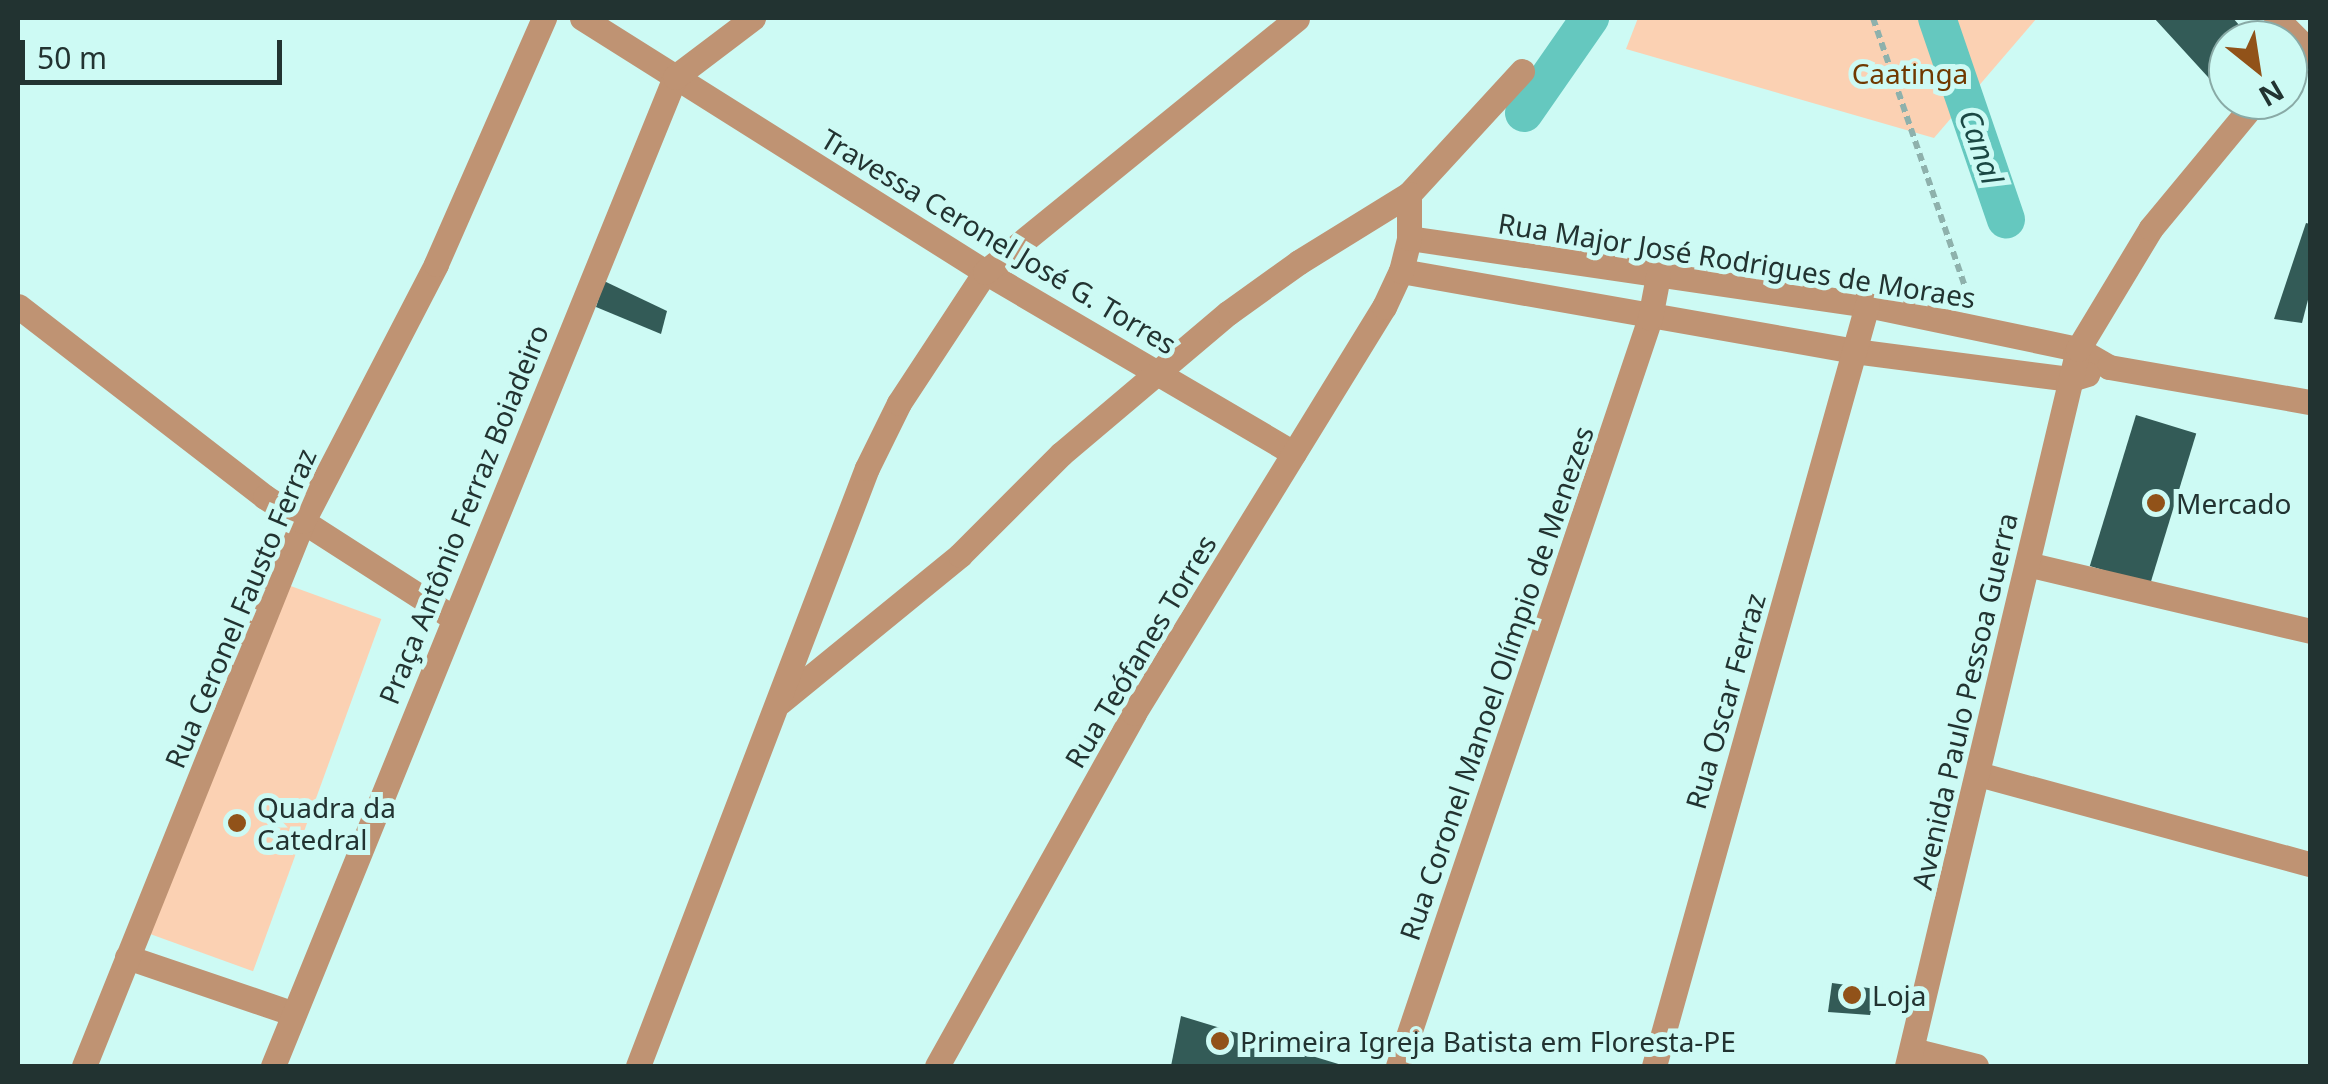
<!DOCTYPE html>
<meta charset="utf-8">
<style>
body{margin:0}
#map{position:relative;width:2328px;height:1084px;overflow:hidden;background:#cdfaf4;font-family:"Noto Sans",sans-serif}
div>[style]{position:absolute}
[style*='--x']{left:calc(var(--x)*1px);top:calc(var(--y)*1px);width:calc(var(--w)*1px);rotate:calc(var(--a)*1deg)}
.green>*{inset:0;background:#fbd1b3;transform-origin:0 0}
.canal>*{height:38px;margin:-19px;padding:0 19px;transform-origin:19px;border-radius:19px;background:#65c8bf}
.building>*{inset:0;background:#335b57;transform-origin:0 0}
.path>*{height:6px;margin-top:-3px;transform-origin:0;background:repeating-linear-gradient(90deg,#8eb1ac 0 8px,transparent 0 13px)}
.minor>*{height:25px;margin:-12.5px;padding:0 12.5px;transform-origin:12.5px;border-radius:12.5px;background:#bf9373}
.dots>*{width:28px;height:28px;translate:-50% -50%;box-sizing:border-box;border:5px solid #cdfaf4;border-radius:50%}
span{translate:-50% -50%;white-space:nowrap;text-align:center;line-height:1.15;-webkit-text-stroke:10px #cdfaf4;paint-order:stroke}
.park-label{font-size:28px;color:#703900}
.street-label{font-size:28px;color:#223331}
.poi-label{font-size:28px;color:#223331}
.left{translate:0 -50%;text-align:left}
.water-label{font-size:30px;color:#1b4844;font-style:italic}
.frame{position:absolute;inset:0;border:20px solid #223331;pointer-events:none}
.north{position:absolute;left:2208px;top:20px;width:100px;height:100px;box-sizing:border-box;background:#cdfaf4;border:2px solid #89aaa6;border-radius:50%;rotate:150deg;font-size:28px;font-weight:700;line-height:40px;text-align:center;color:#223331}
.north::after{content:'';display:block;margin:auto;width:35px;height:45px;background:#915219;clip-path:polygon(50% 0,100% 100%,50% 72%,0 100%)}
.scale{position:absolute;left:20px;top:40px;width:262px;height:45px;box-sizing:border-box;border:5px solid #223331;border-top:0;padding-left:12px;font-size:30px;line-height:35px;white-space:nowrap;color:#223331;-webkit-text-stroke:8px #cdfaf4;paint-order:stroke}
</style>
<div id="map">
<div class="green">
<i style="clip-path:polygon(1638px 18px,2037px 18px,1934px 138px,1626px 49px)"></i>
<i style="left:277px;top:581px;width:111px;height:375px;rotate:20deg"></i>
</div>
<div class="canal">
<i style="--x:1937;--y:18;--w:213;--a:71.1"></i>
<i style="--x:1524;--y:113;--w:116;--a:-55.2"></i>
</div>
<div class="building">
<i style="clip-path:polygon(2154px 18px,2233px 18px,2252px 40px,2228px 40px,2228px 80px,2218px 88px)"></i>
<i style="clip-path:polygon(2306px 223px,2310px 224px,2310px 292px,2302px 323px,2274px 319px)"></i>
<i style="clip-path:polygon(604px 281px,667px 311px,661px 334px,596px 307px)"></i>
<i style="left:2136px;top:415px;width:63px;height:158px;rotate:17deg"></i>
<i style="clip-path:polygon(1832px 983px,1876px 989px,1870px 1015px,1828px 1012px)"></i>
<i style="clip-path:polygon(1181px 1016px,1345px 1066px,1171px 1066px)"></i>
</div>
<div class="path">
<i style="--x:1873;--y:18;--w:297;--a:71.1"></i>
</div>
<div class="minor">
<i style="--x:582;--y:18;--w:476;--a:32.2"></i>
<i style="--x:985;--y:272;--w:358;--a:30.4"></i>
<i style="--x:2276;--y:18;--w:48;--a:45"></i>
<i style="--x:2288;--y:72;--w:28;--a:-38"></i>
<i style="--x:1409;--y:238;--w:463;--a:8.3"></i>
<i style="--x:1867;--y:305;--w:216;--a:11.8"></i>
<i style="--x:2078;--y:349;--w:36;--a:30"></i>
<i style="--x:2109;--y:367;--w:204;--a:9.9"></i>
<i style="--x:1401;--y:271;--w:460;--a:10"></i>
<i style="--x:1854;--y:351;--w:219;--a:7.4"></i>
<i style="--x:2071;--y:379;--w:17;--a:-17"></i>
<i style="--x:18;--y:306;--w:312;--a:37.7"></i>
<i style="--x:265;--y:497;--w:222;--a:32.7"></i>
<i style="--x:2027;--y:564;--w:291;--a:13.3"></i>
<i style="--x:780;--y:702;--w:232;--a:-39.2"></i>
<i style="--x:960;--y:555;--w:143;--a:-45"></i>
<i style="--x:1061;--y:454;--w:219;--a:-40.2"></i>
<i style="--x:1228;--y:313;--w:87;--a:-35.7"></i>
<i style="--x:1299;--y:262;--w:129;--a:-31.7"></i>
<i style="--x:1409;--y:194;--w:167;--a:-47.4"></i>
<i style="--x:1978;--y:774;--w:344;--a:15.2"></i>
<i style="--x:127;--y:957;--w:176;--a:18.8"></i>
<i style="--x:1912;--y:1050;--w:66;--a:14"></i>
<i style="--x:84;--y:1066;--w:587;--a:-68.11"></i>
<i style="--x:303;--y:521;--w:289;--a:-62.6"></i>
<i style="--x:436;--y:264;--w:269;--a:-66.3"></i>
<i style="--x:273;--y:1066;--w:1068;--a:-67.88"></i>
<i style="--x:675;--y:77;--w:98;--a:-37.1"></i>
<i style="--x:638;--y:1066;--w:640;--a:-69.05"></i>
<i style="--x:867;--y:468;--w:72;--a:-63.8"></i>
<i style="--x:899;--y:403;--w:157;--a:-56.7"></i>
<i style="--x:985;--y:272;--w:402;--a:-39.1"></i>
<i style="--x:937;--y:1066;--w:404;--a:-60.8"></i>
<i style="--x:1134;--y:713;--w:477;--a:-58.4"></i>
<i style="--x:1384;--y:307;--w:40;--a:-65"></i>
<i style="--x:1401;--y:271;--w:34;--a:-76"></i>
<i style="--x:1409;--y:238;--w:44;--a:-90"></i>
<i style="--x:1398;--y:1066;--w:789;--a:-71.38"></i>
<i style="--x:1650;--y:318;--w:43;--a:-79.2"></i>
<i style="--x:1654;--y:1066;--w:790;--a:-74.36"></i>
<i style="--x:1907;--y:1066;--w:737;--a:-76.59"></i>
<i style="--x:2078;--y:349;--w:141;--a:-58.9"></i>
<i style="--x:2151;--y:228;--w:166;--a:-50.4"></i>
</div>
<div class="dots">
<i style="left:2156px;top:503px;background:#915219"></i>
<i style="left:237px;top:823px;background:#915219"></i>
<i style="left:1852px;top:995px;background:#915219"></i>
<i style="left:1220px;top:1041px;background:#915219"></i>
</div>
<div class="park-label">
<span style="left:1910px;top:73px">Caatinga</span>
</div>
<div class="street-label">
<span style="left:999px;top:241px;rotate:31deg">Travessa Ceronel José G. Torres</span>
<span style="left:1737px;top:260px;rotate:9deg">Rua Major José Rodrigues de Moraes</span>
<span style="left:463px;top:514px;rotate:-68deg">Praça Antônio Ferraz Boiadeiro</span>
<span style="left:240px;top:608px;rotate:-67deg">Rua Ceronel Fausto Ferraz</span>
<span style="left:1140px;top:651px;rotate:-59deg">Rua Teófanes Torres</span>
<span style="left:1496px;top:683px;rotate:-71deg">Rua Coronel Manoel Olímpio de Menezes</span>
<span style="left:1725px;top:701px;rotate:-74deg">Rua Oscar Ferraz</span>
<span style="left:1964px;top:701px;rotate:-77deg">Avenida Paulo Pessoa Guerra</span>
</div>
<div class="poi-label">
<span class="left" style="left:2176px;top:503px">Mercado</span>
<span class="left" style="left:257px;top:823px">Quadra da<br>Catedral</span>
<span class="left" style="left:1872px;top:995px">Loja</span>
<span class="left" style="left:1240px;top:1041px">Primeira Igreja Batista em Floresta-PE</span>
</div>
<div class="water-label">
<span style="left:1981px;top:147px;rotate:71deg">Canal</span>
</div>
<div class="frame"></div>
<div class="north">N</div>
<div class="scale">50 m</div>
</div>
